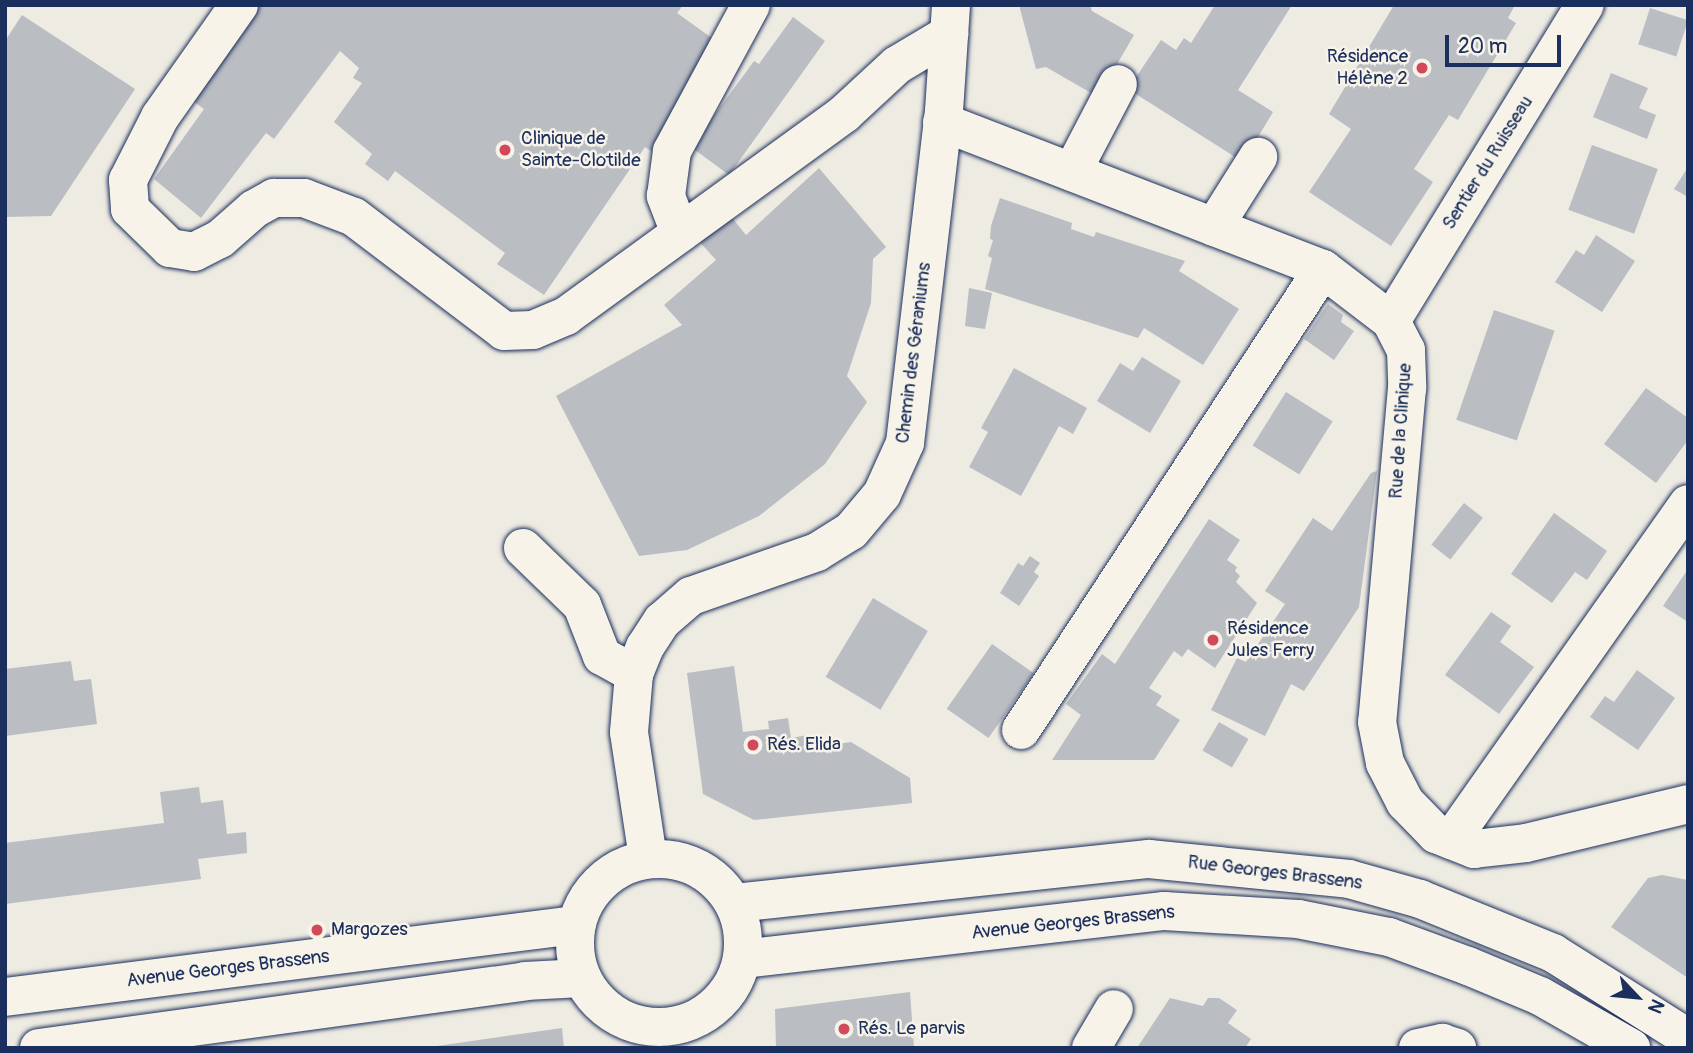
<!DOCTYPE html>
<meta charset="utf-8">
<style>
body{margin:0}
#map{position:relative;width:1693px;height:1053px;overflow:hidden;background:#eeebe2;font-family:Pangolin,sans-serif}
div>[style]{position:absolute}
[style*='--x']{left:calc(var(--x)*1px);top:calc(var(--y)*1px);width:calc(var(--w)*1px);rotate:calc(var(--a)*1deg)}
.building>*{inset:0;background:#babdc2;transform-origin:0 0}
.roads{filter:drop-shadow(0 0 2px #1b2f5e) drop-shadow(0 0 2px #1b2f5e)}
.minor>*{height:38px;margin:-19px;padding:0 19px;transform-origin:19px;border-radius:19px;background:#f7f3e8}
.minor>.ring{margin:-19px;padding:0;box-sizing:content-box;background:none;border:38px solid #f7f3e8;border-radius:50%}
.dots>*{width:19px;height:19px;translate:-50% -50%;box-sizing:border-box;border:4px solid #f7f3e8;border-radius:50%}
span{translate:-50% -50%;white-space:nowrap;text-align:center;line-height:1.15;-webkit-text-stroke:5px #f7f3e8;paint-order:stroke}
.poi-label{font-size:19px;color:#1b2f5e}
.right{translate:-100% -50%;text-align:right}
.left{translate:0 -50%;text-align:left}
.street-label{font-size:19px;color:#1b2f5e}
.frame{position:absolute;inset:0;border:7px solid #1b2f5e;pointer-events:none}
.north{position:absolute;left:1602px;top:962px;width:70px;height:70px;-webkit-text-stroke:5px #f7f3e8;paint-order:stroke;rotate:116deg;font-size:19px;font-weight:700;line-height:28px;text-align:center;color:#1b2f5e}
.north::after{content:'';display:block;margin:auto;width:24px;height:32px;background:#1b2f5e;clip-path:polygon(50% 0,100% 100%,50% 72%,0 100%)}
.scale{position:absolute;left:1445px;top:35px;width:116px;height:32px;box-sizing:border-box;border:4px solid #1b2f5e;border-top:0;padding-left:9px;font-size:21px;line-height:24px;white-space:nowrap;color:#1b2f5e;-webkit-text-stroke:5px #f7f3e8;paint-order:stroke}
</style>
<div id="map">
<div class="building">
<i style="clip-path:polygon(258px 5px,683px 5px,677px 13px,716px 41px,663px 159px,645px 147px,544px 295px,497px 264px,505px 253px,395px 171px,388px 181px,365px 164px,372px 154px,334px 122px,362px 83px,353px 78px,359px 68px,340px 51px,274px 139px,266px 133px,201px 218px,154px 179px,204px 109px,189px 98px)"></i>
<i style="clip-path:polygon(1019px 5px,1090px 5px,1092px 11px,1134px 35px,1098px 97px,1046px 67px,1036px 69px)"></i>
<i style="clip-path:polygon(1215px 5px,1292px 5px,1238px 90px,1273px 112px,1243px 162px,1128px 89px,1161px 40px,1176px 50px,1184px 38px,1191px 43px)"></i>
<i style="clip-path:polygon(1394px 5px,1515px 5px,1508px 18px,1516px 23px,1458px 120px,1449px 115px,1414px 169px,1433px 182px,1391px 246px,1309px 192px,1351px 129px,1329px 114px)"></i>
<i style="left:1650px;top:8px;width:40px;height:38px;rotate:18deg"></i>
<i style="clip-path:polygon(22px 15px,135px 89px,51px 216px,5px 217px,5px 41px)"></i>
<i style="clip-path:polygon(793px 17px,825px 41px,729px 175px,691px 147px,754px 61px,759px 64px)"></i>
<i style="clip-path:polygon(1611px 73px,1648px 88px,1639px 108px,1656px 115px,1647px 139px,1593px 117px)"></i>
<i style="left:1592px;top:145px;width:70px;height:69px;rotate:20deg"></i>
<i style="clip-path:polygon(1688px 167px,1688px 197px,1674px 189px)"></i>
<i style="clip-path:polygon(819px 168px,886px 247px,873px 259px,871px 303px,847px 376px,867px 402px,825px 464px,759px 516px,687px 550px,639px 556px,556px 396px,682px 325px,664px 305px,716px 260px,698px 240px,729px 214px,746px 235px)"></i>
<i style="clip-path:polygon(1000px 198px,1072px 223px,1071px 229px,1094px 237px,1096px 232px,1185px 261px,1179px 271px,1239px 309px,1203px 365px,1144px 328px,1138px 338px,985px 289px,992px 258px,988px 256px,993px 240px,990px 239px,991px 226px)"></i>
<i style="clip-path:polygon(1596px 235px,1635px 261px,1602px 312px,1555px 282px,1576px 250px,1584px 255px)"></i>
<i style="clip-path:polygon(969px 288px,992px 293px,985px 329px,965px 326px)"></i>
<i style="clip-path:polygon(1328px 304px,1343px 315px,1341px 322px,1354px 331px,1334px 360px,1304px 339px)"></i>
<i style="left:1494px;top:310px;width:64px;height:116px;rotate:19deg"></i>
<i style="clip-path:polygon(1142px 357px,1181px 381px,1150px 433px,1097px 401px,1120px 363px,1133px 371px)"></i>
<i style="clip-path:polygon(1014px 368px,1087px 408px,1073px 434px,1059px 426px,1021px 496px,969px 467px,988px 432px,981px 428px)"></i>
<i style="clip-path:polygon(1646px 388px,1688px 418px,1688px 440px,1656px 483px,1604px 444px)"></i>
<i style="left:1286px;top:392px;width:55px;height:63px;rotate:32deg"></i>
<i style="clip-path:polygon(1377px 471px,1359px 607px,1304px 691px,1291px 684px,1265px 736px,1211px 710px,1237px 658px,1246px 662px,1285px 604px,1265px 591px,1313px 518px,1332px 531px,1371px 473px)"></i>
<i style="left:1464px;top:503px;width:24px;height:53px;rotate:38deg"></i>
<i style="clip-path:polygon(1554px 513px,1607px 551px,1587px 580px,1575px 572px,1552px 603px,1511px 574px)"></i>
<i style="clip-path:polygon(1209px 519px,1240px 540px,1227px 560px,1237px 567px,1235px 571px,1240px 576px,1236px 582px,1257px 603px,1215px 668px,1188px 649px,1182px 657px,1174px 651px,1149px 688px,1162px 696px,1156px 705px,1180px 720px,1154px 760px,1052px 760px,1081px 715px,1066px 704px,1102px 654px,1115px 664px)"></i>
<i style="clip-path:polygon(1030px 556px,1040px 563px,1034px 572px,1039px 576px,1019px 606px,1000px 593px,1018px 563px,1023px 566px)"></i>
<i style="clip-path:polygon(1688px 569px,1688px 622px,1663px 606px)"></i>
<i style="left:873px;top:598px;width:64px;height:92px;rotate:31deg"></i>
<i style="clip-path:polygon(1491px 612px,1511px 626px,1500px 642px,1534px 667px,1499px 714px,1445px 675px)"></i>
<i style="left:992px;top:644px;width:51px;height:79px;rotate:35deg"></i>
<i style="clip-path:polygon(71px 661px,74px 681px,91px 679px,97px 724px,5px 736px,5px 669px)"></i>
<i style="clip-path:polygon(734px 666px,743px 732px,769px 729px,768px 721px,788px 718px,791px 738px,808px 735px,810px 748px,851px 742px,910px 778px,912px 803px,754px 820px,703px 794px,687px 673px)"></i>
<i style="clip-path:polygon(1637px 670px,1675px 698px,1638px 750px,1590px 717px,1605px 696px,1614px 702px)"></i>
<i style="left:1219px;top:722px;width:34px;height:33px;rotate:30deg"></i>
<i style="clip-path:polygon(199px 787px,201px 803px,223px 800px,227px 834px,246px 832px,247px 853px,198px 859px,201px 879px,5px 904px,5px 843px,164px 823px,160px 792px)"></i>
<i style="clip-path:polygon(1662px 875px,1688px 880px,1688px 978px,1611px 927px,1648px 878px)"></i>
<i style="clip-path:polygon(910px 992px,914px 1048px,776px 1048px,775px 1009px)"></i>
<i style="clip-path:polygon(1170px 998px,1203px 1006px,1208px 998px,1219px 998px,1237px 1010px,1228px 1023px,1251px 1039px,1245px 1048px,1137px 1048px)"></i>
<i style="clip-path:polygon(562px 1028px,564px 1048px,437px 1048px,437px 1046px)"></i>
</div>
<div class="roads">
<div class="minor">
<i style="--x:239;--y:5;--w:137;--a:125.2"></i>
<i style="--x:160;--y:117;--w:71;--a:116.9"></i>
<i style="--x:128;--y:180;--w:29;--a:86"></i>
<i style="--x:130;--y:209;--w:56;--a:44.3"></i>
<i style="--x:170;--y:248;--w:24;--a:9"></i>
<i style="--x:194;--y:252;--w:29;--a:-27"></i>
<i style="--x:220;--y:239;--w:45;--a:-41.4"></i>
<i style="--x:254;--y:209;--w:23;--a:-29"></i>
<i style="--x:274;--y:198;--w:30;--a:0"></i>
<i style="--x:304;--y:198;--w:53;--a:20.8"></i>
<i style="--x:354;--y:217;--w:188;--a:37.2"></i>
<i style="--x:504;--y:331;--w:29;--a:-2"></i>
<i style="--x:533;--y:330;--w:36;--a:-23"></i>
<i style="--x:566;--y:316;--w:344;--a:-36"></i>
<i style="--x:844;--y:114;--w:72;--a:-42.8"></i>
<i style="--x:897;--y:65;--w:61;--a:-30.8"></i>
<i style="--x:942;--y:122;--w:408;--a:21.1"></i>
<i style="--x:1323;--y:269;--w:86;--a:37.4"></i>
<i style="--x:1391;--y:321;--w:33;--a:63"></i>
<i style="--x:1406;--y:350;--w:38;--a:88"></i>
<i style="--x:1407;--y:388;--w:335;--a:95.1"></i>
<i style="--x:1377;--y:722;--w:42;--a:79"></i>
<i style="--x:1385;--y:763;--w:44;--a:62.9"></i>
<i style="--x:1405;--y:802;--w:45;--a:45.9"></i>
<i style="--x:1436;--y:834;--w:41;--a:21.5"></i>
<i style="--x:1474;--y:849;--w:52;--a:-6.6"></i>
<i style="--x:1526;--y:843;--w:167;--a:-13.5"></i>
<i style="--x:1072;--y:172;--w:99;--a:-62.4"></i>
<i style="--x:1214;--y:227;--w:83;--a:-57.8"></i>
<i style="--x:680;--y:233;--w:40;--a:-111"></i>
<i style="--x:666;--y:196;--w:45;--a:-82.4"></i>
<i style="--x:672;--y:151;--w:166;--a:-61.6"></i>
<i style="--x:1391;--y:321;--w:371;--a:-58.5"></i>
<i style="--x:523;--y:548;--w:82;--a:44"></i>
<i style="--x:582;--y:605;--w:55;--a:68.6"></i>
<i style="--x:602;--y:656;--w:37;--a:29"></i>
<i style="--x:1021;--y:730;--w:551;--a:-56.77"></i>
<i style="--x:1451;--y:840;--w:411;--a:-54.8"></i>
<i style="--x:648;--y:858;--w:127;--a:-98.6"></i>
<i style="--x:629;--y:732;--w:58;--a:-85.1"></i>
<i style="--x:634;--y:674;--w:29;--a:-68"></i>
<i style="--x:645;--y:647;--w:31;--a:-57"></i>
<i style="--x:662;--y:621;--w:38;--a:-41"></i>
<i style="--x:691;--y:596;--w:133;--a:-19.2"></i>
<i style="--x:817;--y:552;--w:40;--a:-32"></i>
<i style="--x:851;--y:531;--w:48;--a:-50"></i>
<i style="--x:882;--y:494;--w:56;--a:-65.7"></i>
<i style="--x:905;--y:443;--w:334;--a:-83.3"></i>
<i style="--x:944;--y:111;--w:106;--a:-86.2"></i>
<i class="ring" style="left:575px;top:859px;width:130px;height:130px"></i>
<i style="--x:735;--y:903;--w:416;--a:-6.1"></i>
<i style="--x:1149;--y:859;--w:201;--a:5.7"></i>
<i style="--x:1349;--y:879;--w:74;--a:15.7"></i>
<i style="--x:1420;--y:899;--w:144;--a:22.1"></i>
<i style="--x:1553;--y:953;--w:160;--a:32.2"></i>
<i style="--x:742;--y:959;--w:425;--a:-6.5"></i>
<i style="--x:1164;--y:911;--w:134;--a:3.4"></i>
<i style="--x:1298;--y:919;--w:93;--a:11.2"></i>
<i style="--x:1389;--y:937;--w:84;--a:20.2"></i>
<i style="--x:1468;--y:966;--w:78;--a:22.6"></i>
<i style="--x:1540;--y:996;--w:105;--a:29.7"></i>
<i style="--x:5;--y:997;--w:576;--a:-7.19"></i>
<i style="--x:39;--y:1048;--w:491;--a:-7.8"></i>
<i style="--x:525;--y:981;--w:57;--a:-3"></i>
<i style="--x:1091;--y:1048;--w:45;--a:-59.5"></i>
<i style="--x:1418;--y:1048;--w:25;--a:-12"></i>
<i style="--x:1442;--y:1043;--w:16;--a:18"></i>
</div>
</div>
<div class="dots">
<i style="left:1422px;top:68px;background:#d1495b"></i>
<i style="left:505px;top:150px;background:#d1495b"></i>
<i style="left:1213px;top:640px;background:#d1495b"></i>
<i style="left:753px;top:745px;background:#d1495b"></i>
<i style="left:317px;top:930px;background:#d1495b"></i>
<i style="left:844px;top:1029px;background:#d1495b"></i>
</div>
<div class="poi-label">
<span class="right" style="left:1408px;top:68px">Résidence<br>Hélène 2</span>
<span class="left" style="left:521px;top:150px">Clinique de<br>Sainte-Clotilde</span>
<span class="left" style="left:1227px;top:640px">Résidence<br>Jules Ferry</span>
<span class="left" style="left:767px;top:745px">Rés. Elida</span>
<span class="left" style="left:331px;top:930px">Margozes</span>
<span class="left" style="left:858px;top:1029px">Rés. Le parvis</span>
</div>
<div class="street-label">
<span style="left:1488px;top:163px;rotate:-58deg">Sentier du Ruisseau</span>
<span style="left:914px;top:353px;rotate:-83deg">Chemin des Géraniums</span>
<span style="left:1401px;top:431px;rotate:-86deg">Rue de la Clinique</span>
<span style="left:1275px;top:873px;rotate:7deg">Rue Georges Brassens</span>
<span style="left:1073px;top:923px;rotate:-6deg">Avenue Georges Brassens</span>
<span style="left:228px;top:969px;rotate:-7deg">Avenue Georges Brassens</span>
</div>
<div class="frame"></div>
<div class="north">N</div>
<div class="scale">20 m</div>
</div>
